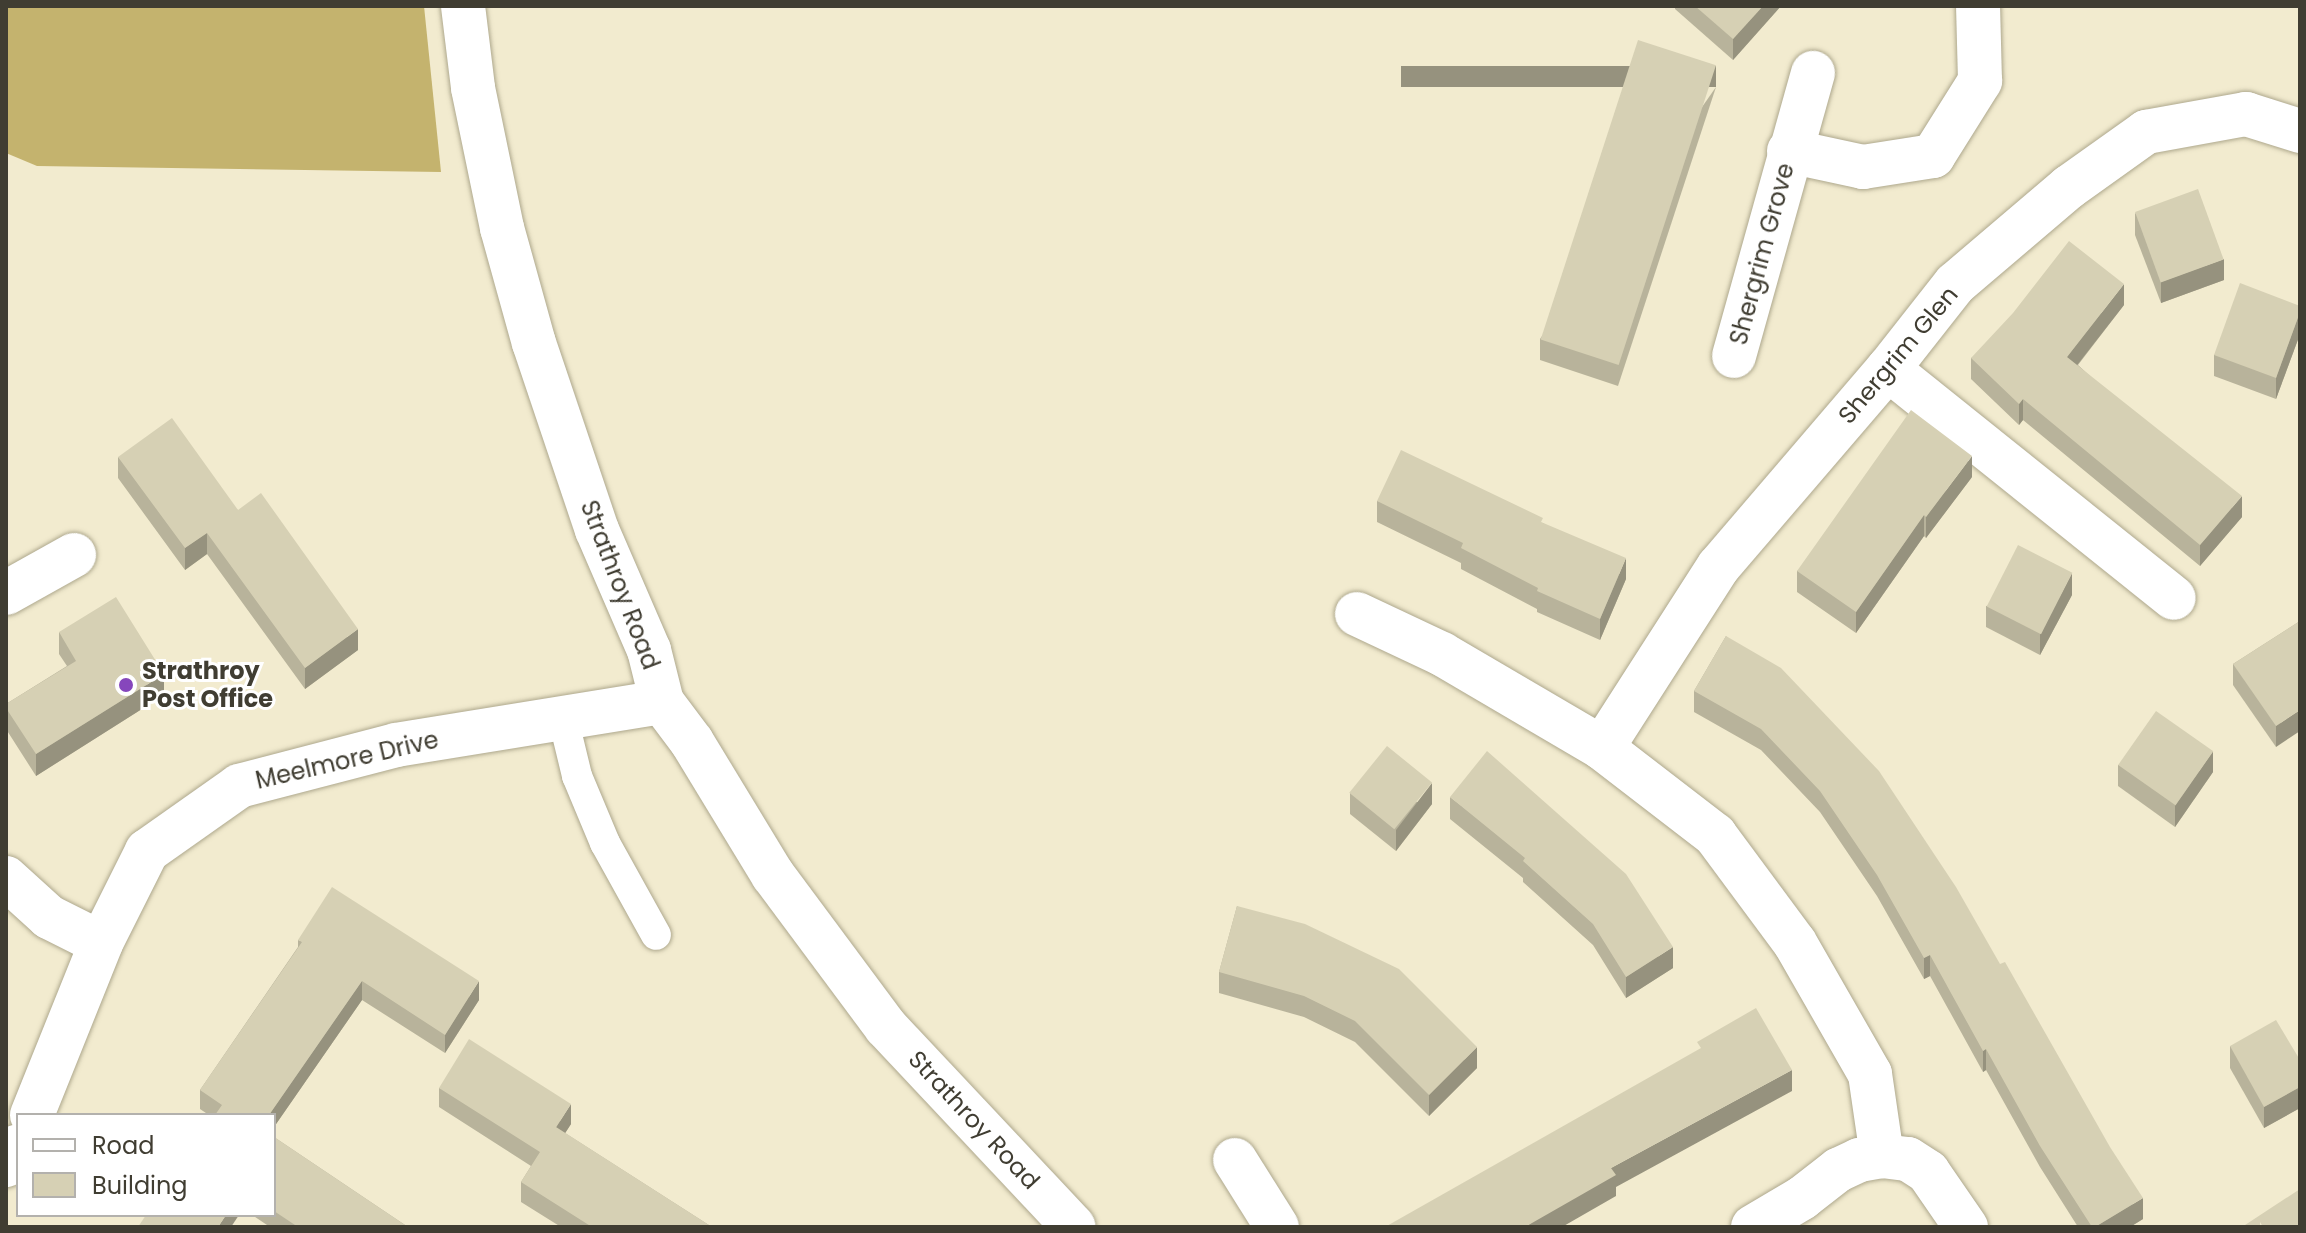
<!DOCTYPE html>
<style>
body{margin:0}
#map{position:relative;width:2306px;height:1233px;overflow:hidden;background:#f2ebcf;font-family:Poppins,sans-serif}
div>[style]{position:absolute}
[style*='--x']{left:calc(var(--x)*1px);top:calc(var(--y)*1px);width:calc(var(--w)*1px);rotate:calc(var(--a)*1deg)}
.forest>*{inset:0;background:#c4b36e}
.roads{filter:drop-shadow(0 0 2px #aea88d) drop-shadow(0 0 2px #aea88d)}
.service>*{height:30px;margin:-15px;padding:0 15px;transform-origin:15px;border-radius:15px;background:#fff}
.minor>*{height:44px;margin:-22px;padding:0 22px;transform-origin:22px;border-radius:22px;background:#fff}
.tertiary>*{height:44px;margin:-22px;padding:0 22px;transform-origin:22px;border-radius:22px;background:#fff}
.wall>*{inset:0;background:#b8b39b}
.shaded-wall>*{inset:0;background:#96927e;transform-origin:0 0}
.building>*{inset:0;background:#d6d0b4;transform-origin:0 0}
.dots>*{width:22px;height:22px;translate:-50% -50%;box-sizing:border-box;border:4px solid #fff;border-radius:50%}
span{translate:-50% -50%;white-space:nowrap;text-align:center;line-height:1.15;-webkit-text-stroke:6px #fff;paint-order:stroke}
.street-label{font-size:24px;color:#403d32}
.poi-label{font-size:24px;color:#403d32;font-weight:700}
.left{translate:0 -50%;text-align:left}
.frame{position:absolute;inset:0;border:8px solid #403d32;pointer-events:none}
.legend{position:absolute;left:16px;top:1113px;width:260px;height:104px;box-sizing:border-box;background:#fff;border:2px solid #b3b1ad;margin:0;padding:10px 14px;list-style:none;font-size:24px;color:#403d32}
.legend li{display:flex;align-items:center;gap:16px;height:40px}
.legend b{width:40px;border:2px solid #b3b1ad}
</style>
<div id="map">
<div class="forest">
<i style="clip-path:polygon(6px 6px,424px 6px,441px 172px,37px 166px,6px 153px)"></i>
</div>
<div class="roads">
<div class="service">
<i style="--x:563;--y:718;--w:60;--a:76.4"></i>
<i style="--x:577;--y:776;--w:73;--a:67.3"></i>
<i style="--x:605;--y:843;--w:105;--a:61"></i>
</div>
<div class="minor">
<i style="--x:1789;--y:151;--w:76;--a:12.2"></i>
<i style="--x:1863;--y:167;--w:71;--a:-8.9"></i>
<i style="--x:1933;--y:156;--w:89;--a:-57.9"></i>
<i style="--x:1980;--y:81;--w:75;--a:-91.5"></i>
<i style="--x:1734;--y:356;--w:294;--a:-74.4"></i>
<i style="--x:1888;--y:369;--w:366;--a:38.7"></i>
<i style="--x:6;--y:593;--w:78;--a:-29.2"></i>
<i style="--x:1357;--y:614;--w:94;--a:25.2"></i>
<i style="--x:1442;--y:654;--w:186;--a:30.4"></i>
<i style="--x:1602;--y:748;--w:143;--a:37.6"></i>
<i style="--x:1715;--y:835;--w:134;--a:53.5"></i>
<i style="--x:1795;--y:943;--w:151;--a:60.2"></i>
<i style="--x:1870;--y:1074;--w:83;--a:81.7"></i>
<i style="--x:1602;--y:748;--w:216;--a:-57.3"></i>
<i style="--x:1719;--y:566;--w:260;--a:-49.4"></i>
<i style="--x:1888;--y:369;--w:108;--a:-51.8"></i>
<i style="--x:1955;--y:284;--w:150;--a:-40.4"></i>
<i style="--x:2069;--y:187;--w:95;--a:-35.5"></i>
<i style="--x:2146;--y:132;--w:102;--a:-10.2"></i>
<i style="--x:2246;--y:114;--w:57;--a:17.5"></i>
<i style="--x:6;--y:878;--w:58;--a:42.2"></i>
<i style="--x:49;--y:917;--w:58;--a:26.6"></i>
<i style="--x:32;--y:1115;--w:185;--a:-68.1"></i>
<i style="--x:101;--y:943;--w:103;--a:-63.4"></i>
<i style="--x:147;--y:851;--w:113;--a:-35.2"></i>
<i style="--x:239;--y:786;--w:162;--a:-14.6"></i>
<i style="--x:396;--y:745;--w:269;--a:-9.2"></i>
<i style="--x:1235;--y:1160;--w:79;--a:57.9"></i>
<i style="--x:6;--y:1165;--w:22;--a:-58"></i>
<i style="--x:1753;--y:1227;--w:57;--a:-30.6"></i>
<i style="--x:1802;--y:1198;--w:46;--a:-37.9"></i>
<i style="--x:1838;--y:1170;--w:23;--a:-25"></i>
<i style="--x:1859;--y:1160;--w:23;--a:-10"></i>
<i style="--x:1882;--y:1156;--w:26;--a:7"></i>
<i style="--x:1908;--y:1159;--w:24;--a:33"></i>
<i style="--x:1928;--y:1172;--w:67;--a:55.4"></i>
</div>
<div class="tertiary">
<i style="--x:463;--y:6;--w:83;--a:83"></i>
<i style="--x:473;--y:88;--w:143;--a:78.3"></i>
<i style="--x:502;--y:228;--w:119;--a:74.5"></i>
<i style="--x:534;--y:343;--w:197;--a:71.4"></i>
<i style="--x:597;--y:530;--w:131;--a:66.6"></i>
<i style="--x:649;--y:650;--w:54;--a:76"></i>
<i style="--x:662;--y:702;--w:50;--a:53.1"></i>
<i style="--x:692;--y:742;--w:156;--a:58.7"></i>
<i style="--x:773;--y:875;--w:189;--a:53.4"></i>
<i style="--x:886;--y:1027;--w:274;--a:46.8"></i>
</div>
</div>
<div class="wall">
<i style="clip-path:polygon(1675px 6px,1781px 6px,1733px 60px,1675px 9px)"></i>
<i style="clip-path:polygon(1716px 87px,1618px 386px,1540px 360px,1540px 339px)"></i>
<i style="clip-path:polygon(2135px 213px,2224px 280px,2161px 303px,2135px 235px)"></i>
<i style="clip-path:polygon(2124px 305px,2078px 365px,2242px 517px,2200px 566px,2023px 420px,2019px 425px,1971px 379px,1971px 358px)"></i>
<i style="clip-path:polygon(2300px 306px,2300px 334px,2276px 399px,2214px 376px,2214px 355px)"></i>
<i style="clip-path:polygon(118px 457px,238px 510px,358px 650px,305px 689px,207px 554px,185px 570px,118px 478px)"></i>
<i style="clip-path:polygon(1972px 477px,1926px 538px,1924px 536px,1856px 633px,1797px 592px,1797px 571px)"></i>
<i style="clip-path:polygon(1377px 501px,1543px 523px,1626px 579px,1600px 640px,1537px 612px,1537px 609px,1461px 569px,1461px 563px,1377px 522px)"></i>
<i style="clip-path:polygon(2072px 595px,2040px 655px,1986px 627px,1986px 606px)"></i>
<i style="clip-path:polygon(2300px 621px,2276px 747px,2233px 685px,2233px 664px)"></i>
<i style="clip-path:polygon(59px 632px,164px 695px,36px 776px,6px 729px,6px 704px,67px 666px,59px 654px)"></i>
<i style="clip-path:polygon(1726px 636px,2143px 1219px,2130px 1227px,2078px 1227px,2040px 1167px,1986px 1070px,1983px 1072px,1930px 976px,1924px 979px,1877px 896px,1820px 812px,1761px 750px,1694px 712px,1694px 691px)"></i>
<i style="clip-path:polygon(2118px 765px,2213px 772px,2175px 827px,2118px 786px)"></i>
<i style="clip-path:polygon(1350px 793px,1432px 804px,1396px 851px,1350px 814px)"></i>
<i style="clip-path:polygon(1450px 797px,1673px 968px,1626px 998px,1593px 945px,1523px 882px,1523px 878px,1450px 819px)"></i>
<i style="clip-path:polygon(1237px 906px,1477px 1068px,1429px 1116px,1355px 1042px,1304px 1017px,1219px 993px,1219px 972px)"></i>
<i style="clip-path:polygon(298px 940px,479px 1000px,445px 1053px,362px 1000px,274px 1127px,274px 1115px,209px 1115px,200px 1109px,200px 1090px,298px 947px)"></i>
<i style="clip-path:polygon(2230px 1046px,2300px 1060px,2300px 1108px,2264px 1128px,2230px 1068px)"></i>
<i style="clip-path:polygon(439px 1088px,571px 1124px,565px 1133px,712px 1227px,561px 1227px,521px 1202px,521px 1182px,531px 1166px,439px 1107px)"></i>
<i style="clip-path:polygon(274px 1137px,408px 1227px,270px 1227px,252px 1215px,274px 1215px)"></i>
</div>
<div class="shaded-wall">
<i style="clip-path:polygon(1763px 6px,1781px 6px,1733px 60px,1733px 39px)"></i>
<i style="left:1716px;top:66px;width:21px;height:315px;rotate:90deg"></i>
<i style="clip-path:polygon(2224px 259px,2224px 280px,2161px 303px,2161px 282px)"></i>
<i style="clip-path:polygon(2124px 284px,2124px 305px,2067px 378px,2067px 357px)"></i>
<i style="clip-path:polygon(2300px 312px,2300px 334px,2276px 399px,2276px 378px)"></i>
<i style="clip-path:polygon(2023px 399px,2023px 420px,2019px 425px,2019px 404px)"></i>
<i style="clip-path:polygon(1972px 456px,1972px 477px,1926px 538px,1926px 517px)"></i>
<i style="clip-path:polygon(2242px 496px,2242px 517px,2200px 566px,2200px 545px)"></i>
<i style="clip-path:polygon(1924px 515px,1924px 536px,1856px 633px,1856px 612px)"></i>
<i style="clip-path:polygon(207px 533px,207px 554px,185px 570px,185px 548px)"></i>
<i style="clip-path:polygon(1626px 558px,1626px 579px,1600px 640px,1600px 619px)"></i>
<i style="clip-path:polygon(2072px 573px,2072px 595px,2040px 655px,2040px 634px)"></i>
<i style="clip-path:polygon(358px 629px,358px 650px,305px 689px,305px 668px)"></i>
<i style="clip-path:polygon(164px 674px,164px 695px,36px 776px,36px 754px)"></i>
<i style="clip-path:polygon(2300px 710px,2300px 731px,2276px 747px,2276px 726px)"></i>
<i style="clip-path:polygon(2213px 751px,2213px 772px,2175px 827px,2175px 806px)"></i>
<i style="clip-path:polygon(1432px 783px,1432px 804px,1396px 851px,1396px 830px)"></i>
<i style="clip-path:polygon(1673px 947px,1673px 968px,1626px 998px,1626px 977px)"></i>
<i style="clip-path:polygon(1930px 955px,1930px 976px,1924px 979px,1924px 958px)"></i>
<i style="clip-path:polygon(362px 981px,362px 1000px,274px 1127px,274px 1115px,269px 1115px)"></i>
<i style="clip-path:polygon(479px 981px,479px 1000px,445px 1053px,445px 1035px)"></i>
<i style="clip-path:polygon(1477px 1047px,1477px 1068px,1429px 1116px,1429px 1095px)"></i>
<i style="clip-path:polygon(1986px 1049px,1986px 1070px,1983px 1072px,1983px 1051px)"></i>
<i style="clip-path:polygon(1792px 1070px,1792px 1091px,1616px 1187px,1616px 1196px,1562px 1227px,1525px 1227px,1611px 1168px)"></i>
<i style="clip-path:polygon(2300px 1087px,2300px 1108px,2264px 1128px,2264px 1107px)"></i>
<i style="clip-path:polygon(571px 1104px,571px 1124px,553px 1152px,553px 1132px)"></i>
<i style="clip-path:polygon(2143px 1198px,2143px 1219px,2130px 1227px,2095px 1227px)"></i>
<i style="clip-path:polygon(226px 1215px,239px 1215px,231px 1227px,218px 1227px)"></i>
</div>
<div class="building">
<i style="clip-path:polygon(1695px 6px,1763px 6px,1733px 39px)"></i>
<i style="left:1638px;top:40px;width:82px;height:315px;rotate:18deg"></i>
<i style="left:2198px;top:189px;width:75px;height:67px;rotate:70deg"></i>
<i style="clip-path:polygon(2069px 241px,2124px 284px,2067px 357px,2242px 496px,2200px 545px,2023px 399px,2019px 404px,1971px 358px,2013px 313px)"></i>
<i style="clip-path:polygon(2240px 283px,2300px 306px,2300px 312px,2276px 378px,2214px 355px)"></i>
<i style="clip-path:polygon(1911px 410px,1972px 456px,1926px 517px,1924px 515px,1856px 612px,1797px 571px)"></i>
<i style="clip-path:polygon(172px 418px,238px 510px,261px 493px,358px 629px,305px 668px,207px 533px,185px 548px,118px 457px)"></i>
<i style="clip-path:polygon(1401px 450px,1543px 518px,1541px 522px,1626px 558px,1600px 619px,1537px 591px,1538px 588px,1461px 548px,1463px 543px,1377px 501px)"></i>
<i style="left:2018px;top:545px;width:61px;height:69px;rotate:27deg"></i>
<i style="clip-path:polygon(116px 597px,164px 674px,36px 754px,6px 708px,6px 704px,76px 661px,59px 632px)"></i>
<i style="clip-path:polygon(2300px 621px,2300px 710px,2276px 726px,2233px 664px)"></i>
<i style="clip-path:polygon(1726px 636px,1781px 668px,1879px 771px,1956px 887px,2000px 964px,2005px 962px,2110px 1147px,2143px 1198px,2095px 1227px,2092px 1227px,2040px 1146px,1986px 1049px,1983px 1051px,1930px 955px,1924px 958px,1877px 875px,1820px 791px,1761px 729px,1694px 691px)"></i>
<i style="left:2156px;top:711px;width:70px;height:66px;rotate:35deg"></i>
<i style="left:1387px;top:746px;width:58px;height:60px;rotate:39deg"></i>
<i style="clip-path:polygon(1487px 751px,1626px 874px,1673px 947px,1626px 977px,1593px 924px,1523px 861px,1525px 858px,1450px 797px)"></i>
<i style="clip-path:polygon(332px 887px,479px 981px,445px 1035px,362px 981px,269px 1115px,215px 1115px,222px 1105px,200px 1090px,302px 942px,298px 940px)"></i>
<i style="clip-path:polygon(1237px 906px,1305px 924px,1399px 969px,1477px 1047px,1429px 1095px,1355px 1021px,1304px 996px,1219px 972px)"></i>
<i style="clip-path:polygon(1756px 1008px,1792px 1070px,1611px 1168px,1616px 1175px,1525px 1227px,1385px 1227px,1701px 1048px,1697px 1042px)"></i>
<i style="clip-path:polygon(2276px 1020px,2300px 1060px,2300px 1087px,2264px 1107px,2230px 1046px)"></i>
<i style="clip-path:polygon(469px 1039px,571px 1104px,553px 1132px,556px 1127px,712px 1227px,592px 1227px,521px 1182px,540px 1152px,439px 1088px)"></i>
<i style="clip-path:polygon(274px 1137px,408px 1227px,298px 1227px,274px 1211px)"></i>
<i style="clip-path:polygon(2300px 1189px,2300px 1227px,2263px 1227px,2260px 1222px,2260px 1227px,2242px 1227px)"></i>
<i style="clip-path:polygon(146px 1215px,226px 1215px,218px 1227px,138px 1227px)"></i>
</div>
<div class="dots">
<i style="left:126px;top:685px;background:#8646bc"></i>
</div>
<div class="street-label">
<span style="left:1762px;top:254px;rotate:-75deg">Shergrim Grove</span>
<span style="left:1898px;top:355px;rotate:-50deg">Shergrim Glen</span>
<span style="left:620px;top:585px;rotate:69deg">Strathroy Road</span>
<span style="left:347px;top:760px;rotate:-13deg">Meelmore Drive</span>
<span style="left:974px;top:1120px;rotate:47deg">Strathroy Road</span>
</div>
<div class="poi-label">
<span class="left" style="left:142px;top:685px">Strathroy<br>Post Office</span>
</div>
<div class="frame"></div>
<ul class="legend">
<li><b style="height:10px;background:#fff"></b>Road</li>
<li><b style="height:22px;background:#d6d0b4"></b>Building</li>
</ul>
</div>
